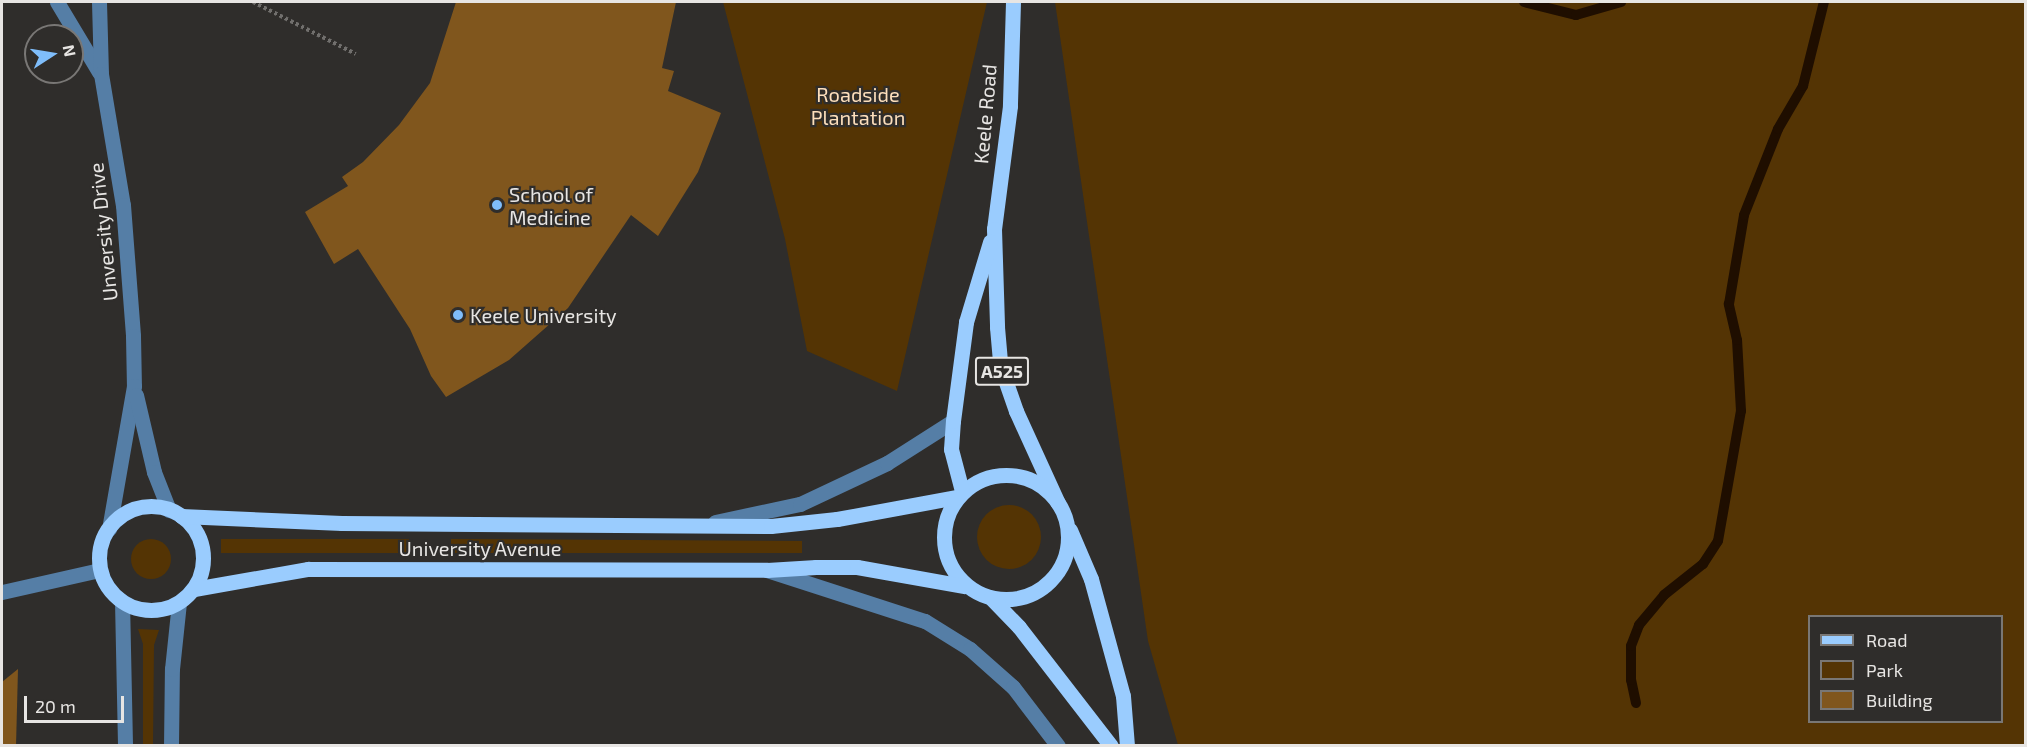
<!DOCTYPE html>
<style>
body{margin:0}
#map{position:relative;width:2027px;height:747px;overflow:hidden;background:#2f2d2b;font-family:"Exo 2",sans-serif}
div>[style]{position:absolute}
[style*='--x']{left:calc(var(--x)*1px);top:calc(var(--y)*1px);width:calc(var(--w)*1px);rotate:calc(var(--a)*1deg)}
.green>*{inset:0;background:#543404;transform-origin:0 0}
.round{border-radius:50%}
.stream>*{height:10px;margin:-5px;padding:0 5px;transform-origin:5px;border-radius:5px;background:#1f0e00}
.building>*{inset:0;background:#80561d}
.path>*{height:4px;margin-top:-2px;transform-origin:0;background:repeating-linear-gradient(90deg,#716f6d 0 3px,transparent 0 6px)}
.minor>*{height:15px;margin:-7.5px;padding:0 7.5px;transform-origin:7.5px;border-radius:7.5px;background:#557ea6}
.major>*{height:15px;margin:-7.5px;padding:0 7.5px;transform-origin:7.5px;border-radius:7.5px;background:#9accfe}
.major>.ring{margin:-7.5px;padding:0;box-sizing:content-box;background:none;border:15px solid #9accfe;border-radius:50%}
.dots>*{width:16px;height:16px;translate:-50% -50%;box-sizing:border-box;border:3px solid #2f2d2b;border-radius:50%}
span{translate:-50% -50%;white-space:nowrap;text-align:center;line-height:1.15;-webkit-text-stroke:4.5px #2f2d2b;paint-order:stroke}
.shield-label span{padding:2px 4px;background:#2f2d2b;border:2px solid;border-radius:4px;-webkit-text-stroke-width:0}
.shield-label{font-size:18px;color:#e7e5e3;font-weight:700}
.park-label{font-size:20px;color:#fcdebb}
.street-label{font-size:20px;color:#e7e5e3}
.poi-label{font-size:20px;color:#e7e5e3}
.left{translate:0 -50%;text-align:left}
.frame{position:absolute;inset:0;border:3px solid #e7e5e3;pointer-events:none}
.legend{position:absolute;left:1808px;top:615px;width:195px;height:108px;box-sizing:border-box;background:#2f2d2b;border:2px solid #797775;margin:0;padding:8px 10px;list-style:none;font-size:18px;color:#e7e5e3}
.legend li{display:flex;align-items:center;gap:12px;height:30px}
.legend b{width:30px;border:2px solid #797775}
.north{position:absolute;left:24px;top:24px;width:60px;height:60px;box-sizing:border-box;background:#2f2d2b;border:2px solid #797775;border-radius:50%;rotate:78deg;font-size:16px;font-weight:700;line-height:24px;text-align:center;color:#e7e5e3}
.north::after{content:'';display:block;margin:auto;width:21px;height:27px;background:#7fbdfa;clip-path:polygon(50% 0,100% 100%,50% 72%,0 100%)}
.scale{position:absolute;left:24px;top:696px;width:100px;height:27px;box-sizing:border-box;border:3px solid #e7e5e3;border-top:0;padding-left:8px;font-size:18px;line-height:21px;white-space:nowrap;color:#e7e5e3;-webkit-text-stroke:4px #2f2d2b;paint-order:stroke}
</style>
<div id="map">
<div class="green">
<i style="clip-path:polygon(723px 2px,987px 2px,897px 391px,807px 351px,785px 239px)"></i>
<i style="clip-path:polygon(evenodd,1055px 2px,2025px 2px,2025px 745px,1178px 745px,1148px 641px,1055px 2px,2002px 616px,2002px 722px,1810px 722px,1810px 616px,2002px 616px)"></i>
<i class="round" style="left:977px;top:505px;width:64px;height:64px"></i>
<i class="round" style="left:131px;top:539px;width:40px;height:40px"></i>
<i style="left:221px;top:539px;width:188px;height:14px"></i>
<i style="clip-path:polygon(451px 539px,802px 541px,802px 553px,451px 553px)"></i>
<i style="clip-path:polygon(138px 629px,159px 630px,154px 645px,153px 745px,143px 745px,143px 644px)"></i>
</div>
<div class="stream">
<i style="--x:1524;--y:2;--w:54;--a:14"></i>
<i style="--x:1576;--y:15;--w:47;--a:-16.1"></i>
<i style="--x:1636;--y:703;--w:24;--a:-102"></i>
<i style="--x:1631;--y:680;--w:34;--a:-90"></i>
<i style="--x:1631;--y:646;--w:22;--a:-69"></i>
<i style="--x:1639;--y:625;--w:39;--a:-50"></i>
<i style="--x:1664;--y:595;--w:50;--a:-38.5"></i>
<i style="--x:1703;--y:564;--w:27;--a:-57"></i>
<i style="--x:1718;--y:541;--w:132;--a:-80"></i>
<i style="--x:1741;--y:411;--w:71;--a:-93.2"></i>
<i style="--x:1737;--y:340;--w:37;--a:-103"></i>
<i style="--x:1729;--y:304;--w:90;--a:-80.4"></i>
<i style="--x:1744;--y:215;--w:92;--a:-68.4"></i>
<i style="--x:1778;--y:129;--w:50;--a:-59.8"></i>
<i style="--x:1803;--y:86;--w:87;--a:-76"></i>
</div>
<div class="building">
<i style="clip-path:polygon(456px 2px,676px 2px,662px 68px,674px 71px,668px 91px,721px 113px,698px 172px,658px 236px,631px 215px,568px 308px,509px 360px,446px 397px,431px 376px,410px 329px,358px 249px,334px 264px,305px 212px,348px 186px,342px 177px,363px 162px,399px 125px,430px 83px)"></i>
<i style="clip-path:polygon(18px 669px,16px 746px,2px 746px,2px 682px)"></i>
</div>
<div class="path">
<i style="--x:253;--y:2;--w:115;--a:26.8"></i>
</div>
<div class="minor">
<i style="--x:57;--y:2;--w:82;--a:59"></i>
<i style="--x:99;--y:2;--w:72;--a:88.4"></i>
<i style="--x:101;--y:74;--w:133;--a:80.5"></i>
<i style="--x:123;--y:205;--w:131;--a:85.6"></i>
<i style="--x:133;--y:336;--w:50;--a:88.9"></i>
<i style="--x:134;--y:386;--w:145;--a:99.9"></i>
<i style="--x:136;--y:395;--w:79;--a:76.8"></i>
<i style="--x:154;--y:472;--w:41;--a:68.5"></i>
<i style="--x:715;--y:522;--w:87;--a:-12"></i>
<i style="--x:800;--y:504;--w:96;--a:-25.2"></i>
<i style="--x:887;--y:463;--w:78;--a:-32.5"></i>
<i style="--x:767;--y:570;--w:166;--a:17.9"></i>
<i style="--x:925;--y:621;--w:53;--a:31.9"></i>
<i style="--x:970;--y:649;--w:57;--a:41.5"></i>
<i style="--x:1013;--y:687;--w:74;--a:52.7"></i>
<i style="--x:2;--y:592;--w:100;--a:-12.7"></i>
<i style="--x:122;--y:601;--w:145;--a:88.8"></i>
<i style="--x:171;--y:746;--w:77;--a:-89.3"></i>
<i style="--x:172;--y:669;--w:67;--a:-84"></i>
</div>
<div class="major">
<i style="--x:1013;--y:2;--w:104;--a:91.7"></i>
<i style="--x:1010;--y:106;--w:124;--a:97.4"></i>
<i style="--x:994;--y:229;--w:98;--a:88.2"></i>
<i style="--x:997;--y:327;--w:38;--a:85"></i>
<i style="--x:1000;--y:365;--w:49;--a:70.8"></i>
<i style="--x:1016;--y:411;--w:101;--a:65.5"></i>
<i class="ring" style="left:944px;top:475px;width:109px;height:109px"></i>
<i style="--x:962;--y:491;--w:43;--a:-104.7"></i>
<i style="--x:951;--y:449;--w:28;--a:-86"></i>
<i style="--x:953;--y:421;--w:100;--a:-82.5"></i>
<i style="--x:966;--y:322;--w:84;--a:-73.3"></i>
<i class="ring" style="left:99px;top:506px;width:89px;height:89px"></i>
<i style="--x:181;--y:516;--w:161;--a:2.5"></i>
<i style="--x:342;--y:523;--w:429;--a:0.4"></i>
<i style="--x:771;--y:526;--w:66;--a:-6.1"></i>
<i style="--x:837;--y:519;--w:122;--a:-10.4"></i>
<i style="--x:1070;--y:530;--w:53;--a:66.8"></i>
<i style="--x:1091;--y:579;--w:121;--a:74.7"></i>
<i style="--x:1123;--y:696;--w:50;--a:85.4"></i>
<i style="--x:194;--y:589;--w:116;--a:-10"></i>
<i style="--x:308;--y:569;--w:459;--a:0.1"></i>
<i style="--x:767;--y:570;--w:49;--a:-3.5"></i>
<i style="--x:816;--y:567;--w:41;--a:0"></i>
<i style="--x:857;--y:567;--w:109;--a:10.1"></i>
<i style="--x:991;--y:598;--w:40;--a:46"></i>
<i style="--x:1019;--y:627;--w:150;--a:52.3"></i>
</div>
<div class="dots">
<i style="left:497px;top:205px;background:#7fbdfa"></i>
<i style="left:458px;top:315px;background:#7fbdfa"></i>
</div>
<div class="shield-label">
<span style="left:1002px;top:371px">A525</span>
</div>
<div class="park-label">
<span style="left:858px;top:106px">Roadside<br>Plantation</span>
</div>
<div class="street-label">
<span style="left:985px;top:114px;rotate:-85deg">Keele Road</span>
<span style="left:103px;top:232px;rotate:-96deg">Unversity Drive</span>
<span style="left:480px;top:548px">University Avenue</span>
</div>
<div class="poi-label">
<span class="left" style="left:509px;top:206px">School of<br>Medicine</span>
<span class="left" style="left:470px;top:315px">Keele University</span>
</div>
<div class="frame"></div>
<ul class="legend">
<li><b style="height:8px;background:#9accfe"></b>Road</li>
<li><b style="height:16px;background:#543404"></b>Park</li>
<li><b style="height:16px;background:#80561d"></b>Building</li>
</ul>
<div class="north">N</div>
<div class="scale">20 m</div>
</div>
